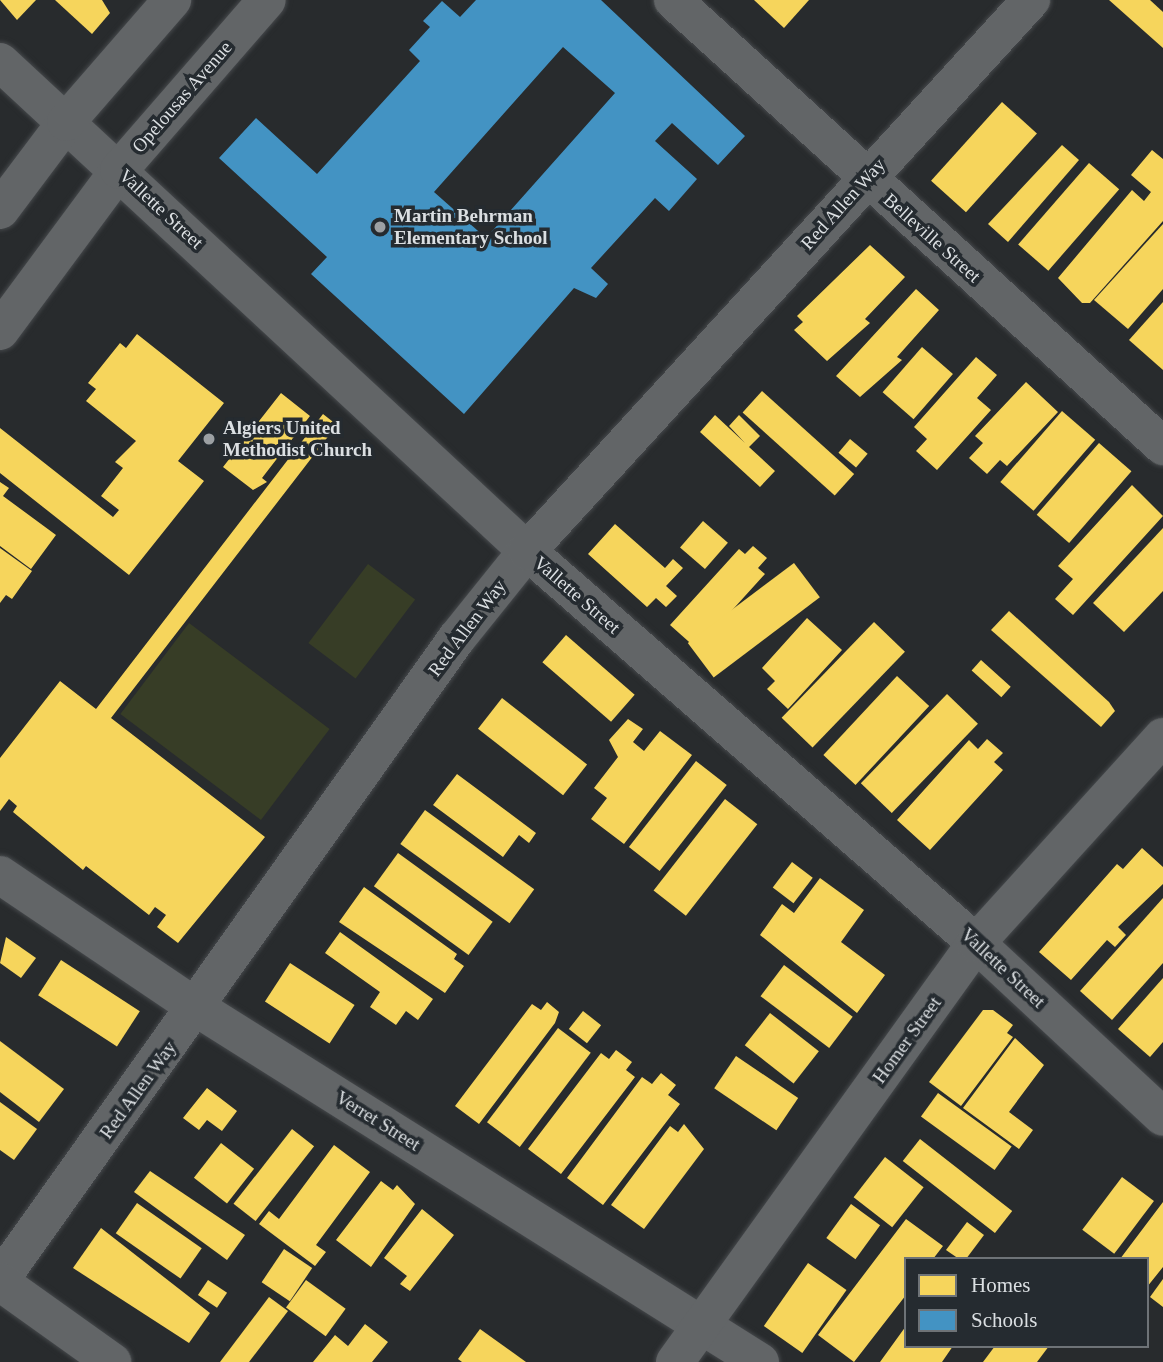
<!DOCTYPE html>
<style>
body{margin:0}
#map{position:relative;width:1163px;height:1362px;overflow:hidden;background:#282b2d;font-family:Georgia,serif}
div>[style]{position:absolute}
[style*='--x']{left:calc(var(--x)*1px);top:calc(var(--y)*1px);width:calc(var(--w)*1px);rotate:calc(var(--a)*1deg)}
.green>*{inset:0;background:#373d26;transform-origin:0 0}
.homes>*{inset:0;background:#f6d55c;transform-origin:0 0}
.schools>*{inset:0;background:#4393c3}
.roads{filter:drop-shadow(0 0 2px #45484b) drop-shadow(0 0 2px #45484b)}
.minor>*{height:38px;margin:-19px;padding:0 19px;transform-origin:19px;border-radius:19px;background:#626567}
.dots>*{width:19px;height:19px;translate:-50% -50%;box-sizing:border-box;border:4px solid #252b30;border-radius:50%}
span{translate:-50% -50%;white-space:nowrap;text-align:center;line-height:1.15;-webkit-text-stroke:7px #252b30;paint-order:stroke}
.street-label{font-size:19px;color:#dbdfe2}
.poi-label{font-size:19px;color:#dbdfe2;font-weight:700}
.left{translate:0 -50%;text-align:left}
.legend{position:absolute;left:904px;top:1257px;width:245px;height:91px;box-sizing:border-box;background:#252b30;border:2px solid #6e7377;margin:0;padding:9px 12px;list-style:none;font-size:21px;color:#dbdfe2}
.legend li{display:flex;align-items:center;gap:14px;height:35px}
.legend b{width:35px;border:2px solid #6e7377}
</style>
<div id="map">
<div class="green">
<i style="left:368px;top:564px;width:59px;height:99px;rotate:37deg"></i>
<i style="left:189px;top:623px;width:176px;height:114px;rotate:37deg"></i>
</div>
<div class="homes">
<i style="clip-path:polygon(0 0,36px 0,17px 20px)"></i>
<i style="clip-path:polygon(55px 0,102px 0,110px 13px,92px 34px)"></i>
<i style="clip-path:polygon(754px 0,809px 0,784px 28px)"></i>
<i style="clip-path:polygon(1109px 0,1150px 0,1163px 12px,1163px 48px)"></i>
<i style="left:1002px;top:102px;width:47px;height:106px;rotate:42deg"></i>
<i style="clip-path:polygon(1062px 145px,1079px 160px,1008px 242px,988px 224px)"></i>
<i style="clip-path:polygon(1152px 150px,1163px 159px,1163px 221px,1090px 303px,1082px 303px,1058px 278px,1132px 190px,1144px 201px,1151px 192px,1131px 175px)"></i>
<i style="left:1089px;top:163px;width:40px;height:108px;rotate:41deg"></i>
<i style="clip-path:polygon(1163px 224px,1163px 289px,1128px 329px,1094px 300px)"></i>
<i style="clip-path:polygon(870px 245px,905px 277px,865px 319px,870px 323px,827px 361px,794px 330px,803px 322px,797px 316px)"></i>
<i style="clip-path:polygon(916px 289px,939px 310px,897px 357px,902px 360px,860px 397px,836px 376px)"></i>
<i style="clip-path:polygon(1163px 302px,1163px 370px,1129px 340px)"></i>
<i style="clip-path:polygon(137px 334px,224px 403px,178px 461px,204px 481px,129px 575px,0 473px,0 428px,113px 517px,119px 510px,101px 496px,123px 468px,115px 462px,136px 441px,86px 401px,96px 389px,88px 383px,120px 343px,126px 348px)"></i>
<i style="left:922px;top:347px;width:41px;height:60px;rotate:41deg"></i>
<i style="clip-path:polygon(976px 357px,997px 375px,977px 398px,991px 410px,937px 470px,916px 451px,927px 439px,914px 427px)"></i>
<i style="clip-path:polygon(1026px 382px,1058px 412px,1007px 466px,1000px 460px,987px 474px,969px 458px,983px 443px,975px 436px)"></i>
<i style="left:762px;top:391px;width:124px;height:29px;rotate:42deg"></i>
<i style="clip-path:polygon(281px 393px,310px 416px,262px 478px,267px 482px,253px 490px,223px 467px)"></i>
<i style="left:1062px;top:411px;width:44px;height:94px;rotate:41deg"></i>
<i style="clip-path:polygon(323px 414px,337px 425px,111px 718px,265px 837px,178px 943px,157px 927px,166px 915px,155px 907px,149px 915px,86px 866px,83px 870px,13px 812px,17px 806px,9px 799px,0 811px,0 758px,60px 681px,96px 709px)"></i>
<i style="clip-path:polygon(715px 415px,745px 443px,729px 426px,739px 415px,760px 436px,749px 447px,775px 471px,760px 487px,700px 432px)"></i>
<i style="left:850px;top:439px;width:23px;height:18px;rotate:40deg"></i>
<i style="left:1099px;top:443px;width:43px;height:95px;rotate:41deg"></i>
<i style="clip-path:polygon(0 482px,9px 488px,3px 496px,56px 535px,31px 569px,0 546px)"></i>
<i style="clip-path:polygon(1132px 485px,1163px 516px,1073px 615px,1055px 599px,1073px 579px,1058px 566px)"></i>
<i style="left:703px;top:521px;width:33px;height:35px;rotate:41deg"></i>
<i style="clip-path:polygon(615px 524px,665px 568px,673px 559px,683px 568px,666px 586px,677px 596px,666px 607px,656px 598px,647px 607px,588px 554px)"></i>
<i style="clip-path:polygon(1163px 528px,1163px 591px,1124px 632px,1093px 603px)"></i>
<i style="clip-path:polygon(753px 546px,767px 558px,758px 568px,765px 574px,697px 649px,670px 625px,739px 549px,745px 554px)"></i>
<i style="clip-path:polygon(0 548px,32px 571px,12px 599px,6px 595px,0 603px)"></i>
<i style="left:794px;top:563px;width:43px;height:133px;rotate:53deg"></i>
<i style="clip-path:polygon(1009px 611px,1109px 702px,1115px 711px,1101px 727px,991px 630px)"></i>
<i style="clip-path:polygon(807px 618px,842px 650px,788px 709px,767px 689px,775px 681px,762px 668px)"></i>
<i style="left:874px;top:622px;width:43px;height:133px;rotate:44deg"></i>
<i style="left:566px;top:635px;width:91px;height:36px;rotate:41deg"></i>
<i style="left:981px;top:660px;width:40px;height:14px;rotate:42deg"></i>
<i style="left:897px;top:676px;width:44px;height:108px;rotate:43deg"></i>
<i style="left:947px;top:694px;width:43px;height:124px;rotate:44deg"></i>
<i style="left:502px;top:698px;width:108px;height:39px;rotate:38deg"></i>
<i style="clip-path:polygon(628px 719px,643px 729px,633px 742px,644px 751px,660px 731px,692px 755px,624px 844px,591px 819px,607px 798px,594px 788px,618px 757px,609px 740px)"></i>
<i style="clip-path:polygon(987px 739px,1003px 753px,994px 762px,1003px 770px,930px 850px,897px 820px,969px 740px,978px 749px)"></i>
<i style="left:696px;top:761px;width:39px;height:109px;rotate:38deg"></i>
<i style="clip-path:polygon(457px 774px,536px 833px,529px 843px,519px 835px,503px 857px,433px 805px)"></i>
<i style="left:725px;top:799px;width:41px;height:116px;rotate:38deg"></i>
<i style="left:425px;top:810px;width:135px;height:42px;rotate:36deg"></i>
<i style="clip-path:polygon(1142px 848px,1163px 867px,1163px 884px,1118px 927px,1126px 935px,1115px 947px,1107px 940px,1071px 980px,1039px 952px,1117px 864px,1123px 869px)"></i>
<i style="left:398px;top:853px;width:117px;height:41px;rotate:36deg"></i>
<i style="left:792px;top:862px;width:26px;height:32px;rotate:37deg"></i>
<i style="clip-path:polygon(820px 878px,864px 910px,841px 942px,885px 975px,857px 1013px,760px 935px,782px 904px,794px 913px)"></i>
<i style="clip-path:polygon(364px 887px,457px 954px,454px 959px,464px 966px,445px 993px,339px 922px)"></i>
<i style="clip-path:polygon(1163px 898px,1163px 963px,1112px 1020px,1080px 991px)"></i>
<i style="clip-path:polygon(340px 932px,433px 999px,418px 1020px,406px 1011px,396px 1025px,370px 1007px,380px 992px,325px 953px)"></i>
<i style="clip-path:polygon(6px 937px,36px 958px,21px 978px,0 963px)"></i>
<i style="left:61px;top:960px;width:94px;height:42px;rotate:33deg"></i>
<i style="left:290px;top:963px;width:77px;height:46px;rotate:33deg"></i>
<i style="left:784px;top:965px;width:86px;height:39px;rotate:37deg"></i>
<i style="clip-path:polygon(1163px 978px,1163px 1042px,1150px 1057px,1118px 1029px)"></i>
<i style="clip-path:polygon(547px 1002px,559px 1012px,555px 1023px,479px 1124px,455px 1106px,532px 1004px,541px 1010px)"></i>
<i style="clip-path:polygon(983px 1010px,993px 1010px,1013px 1025px,1007px 1033px,1013px 1037px,961px 1106px,929px 1082px)"></i>
<i style="left:583px;top:1011px;width:23px;height:23px;rotate:38deg"></i>
<i style="left:770px;top:1013px;width:62px;height:41px;rotate:38deg"></i>
<i style="left:558px;top:1028px;width:41px;height:118px;rotate:37deg"></i>
<i style="clip-path:polygon(1015px 1038px,1044px 1065px,1009px 1112px,1033px 1130px,1019px 1149px,963px 1108px)"></i>
<i style="clip-path:polygon(0 1041px,64px 1089px,39px 1122px,0 1092px)"></i>
<i style="clip-path:polygon(616px 1050px,632px 1062px,626px 1070px,635px 1077px,561px 1174px,528px 1149px,601px 1053px,609px 1059px)"></i>
<i style="left:736px;top:1056px;width:75px;height:39px;rotate:34deg"></i>
<i style="clip-path:polygon(661px 1073px,676px 1085px,668px 1095px,680px 1104px,603px 1205px,567px 1178px,642px 1077px,652px 1084px)"></i>
<i style="clip-path:polygon(207px 1088px,237px 1111px,222px 1131px,207px 1120px,199px 1130px,183px 1118px)"></i>
<i style="left:938px;top:1093px;width:91px;height:29px;rotate:36deg"></i>
<i style="clip-path:polygon(0 1102px,37px 1129px,14px 1160px,0 1150px)"></i>
<i style="clip-path:polygon(684px 1124px,704px 1149px,644px 1229px,611px 1205px,670px 1126px,678px 1132px)"></i>
<i style="left:292px;top:1129px;width:28px;height:95px;rotate:38deg"></i>
<i style="left:920px;top:1139px;width:117px;height:28px;rotate:38deg"></i>
<i style="left:221px;top:1143px;width:42px;height:44px;rotate:38deg"></i>
<i style="clip-path:polygon(334px 1145px,370px 1172px,316px 1245px,326px 1252px,315px 1266px,259px 1224px,269px 1211px,279px 1219px)"></i>
<i style="left:885px;top:1157px;width:49px;height:51px;rotate:38deg"></i>
<i style="clip-path:polygon(150px 1171px,245px 1235px,227px 1260px,134px 1192px)"></i>
<i style="left:1122px;top:1177px;width:40px;height:66px;rotate:37deg"></i>
<i style="clip-path:polygon(381px 1181px,393px 1190px,397px 1185px,415px 1204px,371px 1267px,336px 1240px)"></i>
<i style="clip-path:polygon(1163px 1202px,1163px 1267px,1147px 1287px,1147px 1259px,1120px 1259px)"></i>
<i style="left:137px;top:1203px;width:79px;height:37px;rotate:35deg"></i>
<i style="left:851px;top:1204px;width:36px;height:42px;rotate:36deg"></i>
<i style="clip-path:polygon(422px 1209px,454px 1235px,410px 1291px,400px 1284px,407px 1276px,384px 1258px)"></i>
<i style="clip-path:polygon(906px 1219px,943px 1246px,933px 1259px,906px 1259px,906px 1295px,854px 1362px,818px 1335px)"></i>
<i style="clip-path:polygon(967px 1222px,984px 1235px,966px 1259px,959px 1259px,946px 1250px)"></i>
<i style="clip-path:polygon(101px 1228px,210px 1313px,189px 1343px,73px 1268px)"></i>
<i style="left:284px;top:1249px;width:34px;height:40px;rotate:34deg"></i>
<i style="left:808px;top:1263px;width:47px;height:77px;rotate:35deg"></i>
<i style="clip-path:polygon(1163px 1279px,1163px 1307px,1150px 1297px)"></i>
<i style="left:208px;top:1280px;width:23px;height:18px;rotate:34deg"></i>
<i style="left:306px;top:1280px;width:49px;height:34px;rotate:36deg"></i>
<i style="clip-path:polygon(269px 1297px,288px 1311px,249px 1362px,220px 1362px)"></i>
<i style="clip-path:polygon(365px 1324px,388px 1342px,372px 1362px,313px 1362px,335px 1335px,348px 1346px)"></i>
<i style="clip-path:polygon(906px 1326px,906px 1346px,953px 1346px,942px 1362px,880px 1362px)"></i>
<i style="clip-path:polygon(480px 1329px,526px 1362px,462px 1362px,458px 1359px)"></i>
<i style="clip-path:polygon(995px 1346px,1049px 1346px,1037px 1362px,983px 1362px)"></i>
</div>
<div class="schools">
<i style="clip-path:polygon(evenodd,476px 0,601px 0,745px 136px,718px 165px,672px 123px,655px 141px,697px 179px,669px 211px,655px 198px,591px 268px,608px 284px,596px 298px,574px 288px,464px 414px,311px 274px,327px 257px,219px 158px,256px 118px,317px 174px,420px 61px,409px 50px,430px 27px,423px 21px,442px 1px,460px 17px,476px 0,563px 47px,615px 93px,486px 238px,434px 192px,563px 47px)"></i>
</div>
<div class="roads">
<div class="minor">
<i style="--x:673;--y:0;--w:663;--a:42.31"></i>
<i style="--x:0;--y:62;--w:719;--a:42.86"></i>
<i style="--x:527;--y:551;--w:596;--a:41.12"></i>
<i style="--x:976;--y:943;--w:255;--a:42.9"></i>
<i style="--x:0;--y:210;--w:110;--a:-53.1"></i>
<i style="--x:66;--y:122;--w:162;--a:-49"></i>
<i style="--x:0;--y:331;--w:200;--a:-53.5"></i>
<i style="--x:119;--y:170;--w:225;--a:-49"></i>
<i style="--x:0;--y:875;--w:238;--a:34"></i>
<i style="--x:197;--y:1008;--w:665;--a:32.16"></i>
<i style="--x:0;--y:1280;--w:788;--a:-54.56"></i>
<i style="--x:457;--y:638;--w:112;--a:-51.2"></i>
<i style="--x:527;--y:551;--w:747;--a:-47.55"></i>
<i style="--x:0;--y:1282;--w:138;--a:35.5"></i>
<i style="--x:675;--y:1362;--w:516;--a:-54.31"></i>
<i style="--x:976;--y:943;--w:278;--a:-47.8"></i>
</div>
</div>
<div class="dots">
<i style="left:380px;top:227px;background:#9ca0a3"></i>
<i style="left:209px;top:439px;background:#9ca0a3"></i>
</div>
<div class="street-label">
<span style="left:182px;top:97px;rotate:-49deg">Opelousas Avenue</span>
<span style="left:843px;top:204px;rotate:-48deg">Red Allen Way</span>
<span style="left:161px;top:209px;rotate:43deg">Vallette Street</span>
<span style="left:932px;top:238px;rotate:42deg">Belleville Street</span>
<span style="left:577px;top:595px;rotate:41deg">Vallette Street</span>
<span style="left:467px;top:628px;rotate:-53deg">Red Allen Way</span>
<span style="left:1003px;top:968px;rotate:43deg">Vallette Street</span>
<span style="left:907px;top:1040px;rotate:-54deg">Homer Street</span>
<span style="left:138px;top:1090px;rotate:-54deg">Red Allen Way</span>
<span style="left:378px;top:1121px;rotate:32deg">Verret Street</span>
</div>
<div class="poi-label">
<span class="left" style="left:394px;top:227px">Martin Behrman<br>Elementary School</span>
<span class="left" style="left:223px;top:439px">Algiers United<br>Methodist Church</span>
</div>
<ul class="legend">
<li><b style="height:19px;background:#f6d55c"></b>Homes</li>
<li><b style="height:19px;background:#4393c3"></b>Schools</li>
</ul>
</div>
